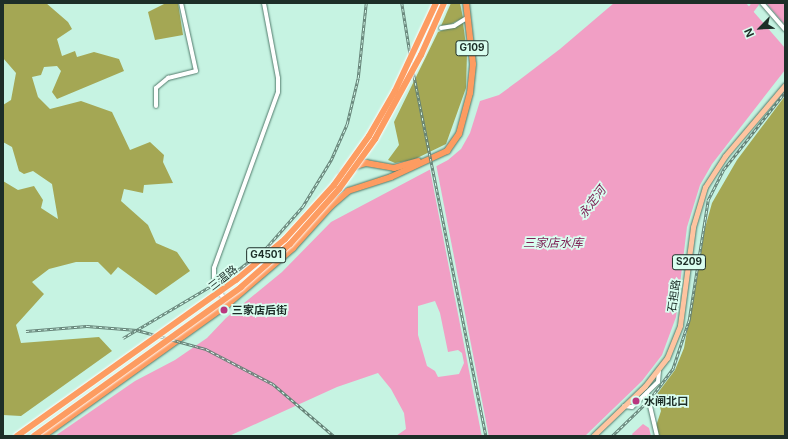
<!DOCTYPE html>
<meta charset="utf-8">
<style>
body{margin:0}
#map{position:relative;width:788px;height:439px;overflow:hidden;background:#c6f3e2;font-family:Inter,"Noto Sans SC",sans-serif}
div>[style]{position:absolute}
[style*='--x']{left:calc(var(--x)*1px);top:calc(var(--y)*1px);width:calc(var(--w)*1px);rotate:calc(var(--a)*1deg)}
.forest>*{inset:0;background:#a4a754}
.water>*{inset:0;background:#f19fc5}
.pier>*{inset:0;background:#c6f3e2;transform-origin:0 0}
.river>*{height:7px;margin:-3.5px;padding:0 3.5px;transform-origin:3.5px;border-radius:3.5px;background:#f19fc5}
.roads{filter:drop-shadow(0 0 1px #517b6c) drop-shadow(0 0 1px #517b6c)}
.minor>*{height:4px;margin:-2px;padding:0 2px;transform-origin:2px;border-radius:2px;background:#fff}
.major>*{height:5px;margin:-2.5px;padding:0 2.5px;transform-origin:2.5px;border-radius:2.5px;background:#fec4a0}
.highway>*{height:6px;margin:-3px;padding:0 3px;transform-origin:3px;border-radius:3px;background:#fd9c61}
.rail>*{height:2.5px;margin-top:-1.25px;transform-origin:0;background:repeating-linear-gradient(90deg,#dafef0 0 3px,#658277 0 6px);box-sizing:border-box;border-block:1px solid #658277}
.bridges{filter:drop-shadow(0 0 1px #fff) drop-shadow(0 0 1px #fff)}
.highway-bridge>*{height:6px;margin:-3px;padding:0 3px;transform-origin:3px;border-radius:3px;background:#fd9c61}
.dots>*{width:11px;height:11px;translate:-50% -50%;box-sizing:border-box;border:2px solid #dafef0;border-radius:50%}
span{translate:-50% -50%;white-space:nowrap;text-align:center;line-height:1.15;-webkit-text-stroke:3.5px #dafef0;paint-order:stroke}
.shield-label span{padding:1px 3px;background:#dafef0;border:1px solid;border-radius:3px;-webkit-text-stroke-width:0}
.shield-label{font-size:10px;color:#1d2e28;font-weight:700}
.street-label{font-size:11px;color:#1d2e28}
.poi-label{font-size:11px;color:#1d2e28;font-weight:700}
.left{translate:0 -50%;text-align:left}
.water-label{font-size:12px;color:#7e2155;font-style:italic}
.frame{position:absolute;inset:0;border:4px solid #1d2e28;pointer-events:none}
.north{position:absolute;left:740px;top:8px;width:40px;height:40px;-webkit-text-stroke:3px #dafef0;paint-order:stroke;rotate:246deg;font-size:11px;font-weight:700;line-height:16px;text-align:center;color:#1d2e28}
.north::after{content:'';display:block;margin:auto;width:14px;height:18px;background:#1d2e28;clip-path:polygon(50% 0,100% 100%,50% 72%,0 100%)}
</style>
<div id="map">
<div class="forest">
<i style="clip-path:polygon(3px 3px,46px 3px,68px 22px,72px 29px,57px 39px,62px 56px,75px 51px,77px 57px,94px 52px,119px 59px,124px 71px,57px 99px,52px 92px,61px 71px,57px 66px,44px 67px,41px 75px,32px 77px,38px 97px,50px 109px,81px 101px,112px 112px,130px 150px,150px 142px,164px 155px,163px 162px,173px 183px,144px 185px,143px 193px,124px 189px,121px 201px,148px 225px,156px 243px,177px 252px,190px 271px,156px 295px,118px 267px,111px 275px,98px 262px,76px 262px,49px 269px,32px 282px,44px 294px,16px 325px,21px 343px,99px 337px,112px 351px,21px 416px,3px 415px,3px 181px,18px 190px,34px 186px,43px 200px,41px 208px,58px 219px,52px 184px,33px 171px,24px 174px,19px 171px,12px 147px,3px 142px,3px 105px,11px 100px,16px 73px,3px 58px)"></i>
<i style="clip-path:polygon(166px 3px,178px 3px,183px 35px,155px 40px,148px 12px)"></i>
<i style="clip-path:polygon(451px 3px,460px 3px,463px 18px,451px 24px,441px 26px)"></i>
<i style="clip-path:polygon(463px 23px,467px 53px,466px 88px,446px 144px,413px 160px,395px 163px,388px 160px,399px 145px,394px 122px,438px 32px)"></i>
<i style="clip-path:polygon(785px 96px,785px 436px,659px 436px,656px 426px,661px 411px,657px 394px,675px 370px,684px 348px,705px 228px,712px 203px,737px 160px)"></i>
</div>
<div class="water">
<i style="clip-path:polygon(evenodd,614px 3px,746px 3px,785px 48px,785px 70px,712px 164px,700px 185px,687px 227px,676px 317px,662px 355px,642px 381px,585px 436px,396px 436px,406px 429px,404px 413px,391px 389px,378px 373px,337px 387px,229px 436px,55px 436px,135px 381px,175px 360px,207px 338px,226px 318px,282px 272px,331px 222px,448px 160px,461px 149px,470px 133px,480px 101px,499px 95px,518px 81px,560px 49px,614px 3px,435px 301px,440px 313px,448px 352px,458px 350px,462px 353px,464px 363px,459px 374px,438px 377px,435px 371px,427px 366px,418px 335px,418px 306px,435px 301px)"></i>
<i style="clip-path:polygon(766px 3px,785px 3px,785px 25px)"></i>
<i style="clip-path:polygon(643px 424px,649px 428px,651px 436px,633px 436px,632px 434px)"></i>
</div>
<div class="pier">
<i style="left:436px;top:164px;width:278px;height:7px;rotate:79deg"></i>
</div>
<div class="river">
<i style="--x:745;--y:16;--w:16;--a:-52"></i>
</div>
<div class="roads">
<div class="minor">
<i style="--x:762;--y:3;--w:35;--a:49"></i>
<i style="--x:441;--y:28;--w:13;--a:-9"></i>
<i style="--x:454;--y:26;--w:15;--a:-32"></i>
<i style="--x:156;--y:106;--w:18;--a:-90"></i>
<i style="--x:156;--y:88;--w:16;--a:-40"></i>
<i style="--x:168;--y:78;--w:29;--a:-14"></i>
<i style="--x:196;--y:71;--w:70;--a:-102.4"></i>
<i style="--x:225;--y:300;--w:19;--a:-125"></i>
<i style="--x:214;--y:284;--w:16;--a:-90"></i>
<i style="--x:214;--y:268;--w:187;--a:-70"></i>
<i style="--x:278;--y:92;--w:14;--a:-90"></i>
<i style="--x:278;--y:78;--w:76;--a:-100.6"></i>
<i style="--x:647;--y:393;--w:44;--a:76.9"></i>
<i style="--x:624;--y:406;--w:8;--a:7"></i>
<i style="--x:632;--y:407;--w:36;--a:-44"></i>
<i style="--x:658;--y:382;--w:11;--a:-85"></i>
</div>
<div class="major">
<i style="--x:593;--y:436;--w:72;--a:-43.9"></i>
<i style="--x:645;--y:386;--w:36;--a:-52"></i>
<i style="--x:667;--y:358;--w:35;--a:-68"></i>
<i style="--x:680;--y:325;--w:99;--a:-82.4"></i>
<i style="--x:693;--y:227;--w:42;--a:-73.3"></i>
<i style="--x:705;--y:187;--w:37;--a:-57"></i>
<i style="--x:725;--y:156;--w:93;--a:-49.8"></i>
</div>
<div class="highway">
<i style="--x:342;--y:175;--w:14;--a:-36"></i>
<i style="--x:353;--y:167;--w:14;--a:-17"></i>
<i style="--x:366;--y:163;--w:28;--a:10"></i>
<i style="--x:394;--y:168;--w:25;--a:-16"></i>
<i style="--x:43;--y:436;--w:227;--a:-35.5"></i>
<i style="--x:228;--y:304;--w:86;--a:-40.7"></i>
<i style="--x:293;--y:248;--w:57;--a:-47.9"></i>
<i style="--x:331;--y:206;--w:23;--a:-41"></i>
<i style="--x:348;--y:191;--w:45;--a:-18"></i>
<i style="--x:391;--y:177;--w:62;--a:-24.9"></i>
<i style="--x:447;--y:151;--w:21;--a:-55"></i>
<i style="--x:459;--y:134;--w:42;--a:-75"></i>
<i style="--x:470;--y:93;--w:29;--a:-84"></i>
<i style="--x:473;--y:64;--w:61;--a:-96.5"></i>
</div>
</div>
<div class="rail">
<i style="--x:402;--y:3;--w:63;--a:80.8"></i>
<i style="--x:412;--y:65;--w:378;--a:78.7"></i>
<i style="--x:26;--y:331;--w:61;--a:-4.7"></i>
<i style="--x:87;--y:326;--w:50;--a:4.6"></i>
<i style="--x:137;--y:330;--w:72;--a:15.4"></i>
<i style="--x:206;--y:349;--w:76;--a:27.6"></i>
<i style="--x:273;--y:384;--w:80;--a:40.4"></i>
<i style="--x:123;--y:338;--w:134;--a:-30.6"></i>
<i style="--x:238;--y:270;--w:36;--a:-38"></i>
<i style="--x:266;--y:248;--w:56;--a:-48.6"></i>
<i style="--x:303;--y:206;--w:54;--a:-58.7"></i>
<i style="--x:331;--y:160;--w:39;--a:-66"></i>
<i style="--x:347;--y:124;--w:47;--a:-76.6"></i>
<i style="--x:358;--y:78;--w:75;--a:-83.9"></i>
<i style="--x:612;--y:436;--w:53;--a:-44.2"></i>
<i style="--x:650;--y:399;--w:39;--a:-53"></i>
<i style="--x:673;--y:368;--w:51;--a:-71.6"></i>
<i style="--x:689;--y:320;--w:121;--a:-81"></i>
<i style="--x:708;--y:200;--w:35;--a:-63"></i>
<i style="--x:724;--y:169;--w:98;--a:-51.6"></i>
</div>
<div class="bridges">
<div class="highway-bridge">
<i style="--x:17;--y:436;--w:269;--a:-35.5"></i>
<i style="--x:236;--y:280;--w:64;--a:-39.9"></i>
<i style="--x:285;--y:239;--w:73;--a:-47.8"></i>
<i style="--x:334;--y:185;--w:60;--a:-54.5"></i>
<i style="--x:369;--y:136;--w:52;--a:-60"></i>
<i style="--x:395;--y:91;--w:97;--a:-65"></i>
<i style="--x:34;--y:436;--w:255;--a:-35.7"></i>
<i style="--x:241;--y:287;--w:65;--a:-41.3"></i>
<i style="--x:290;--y:244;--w:74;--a:-48.3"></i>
<i style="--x:339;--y:189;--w:62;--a:-54.2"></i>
<i style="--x:375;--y:139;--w:96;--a:-61.3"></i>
<i style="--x:421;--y:55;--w:57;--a:-66.1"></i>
</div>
</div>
<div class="dots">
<i style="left:224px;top:310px;background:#b9377f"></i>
<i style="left:636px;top:401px;background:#b9377f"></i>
</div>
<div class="shield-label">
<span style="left:472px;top:48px">G109</span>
<span style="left:266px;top:255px">G4501</span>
<span style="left:689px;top:262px">S209</span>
</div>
<div class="street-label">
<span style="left:223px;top:278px;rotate:-38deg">三温路</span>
<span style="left:674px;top:296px;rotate:-82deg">石担路</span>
</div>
<div class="poi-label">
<span class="left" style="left:232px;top:310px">三家店后街</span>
<span class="left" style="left:644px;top:401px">水闸北口</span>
</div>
<div class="water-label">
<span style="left:592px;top:202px;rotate:-53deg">永定河</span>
<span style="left:553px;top:243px">三家店水库</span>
</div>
<div class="frame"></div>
<div class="north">N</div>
</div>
